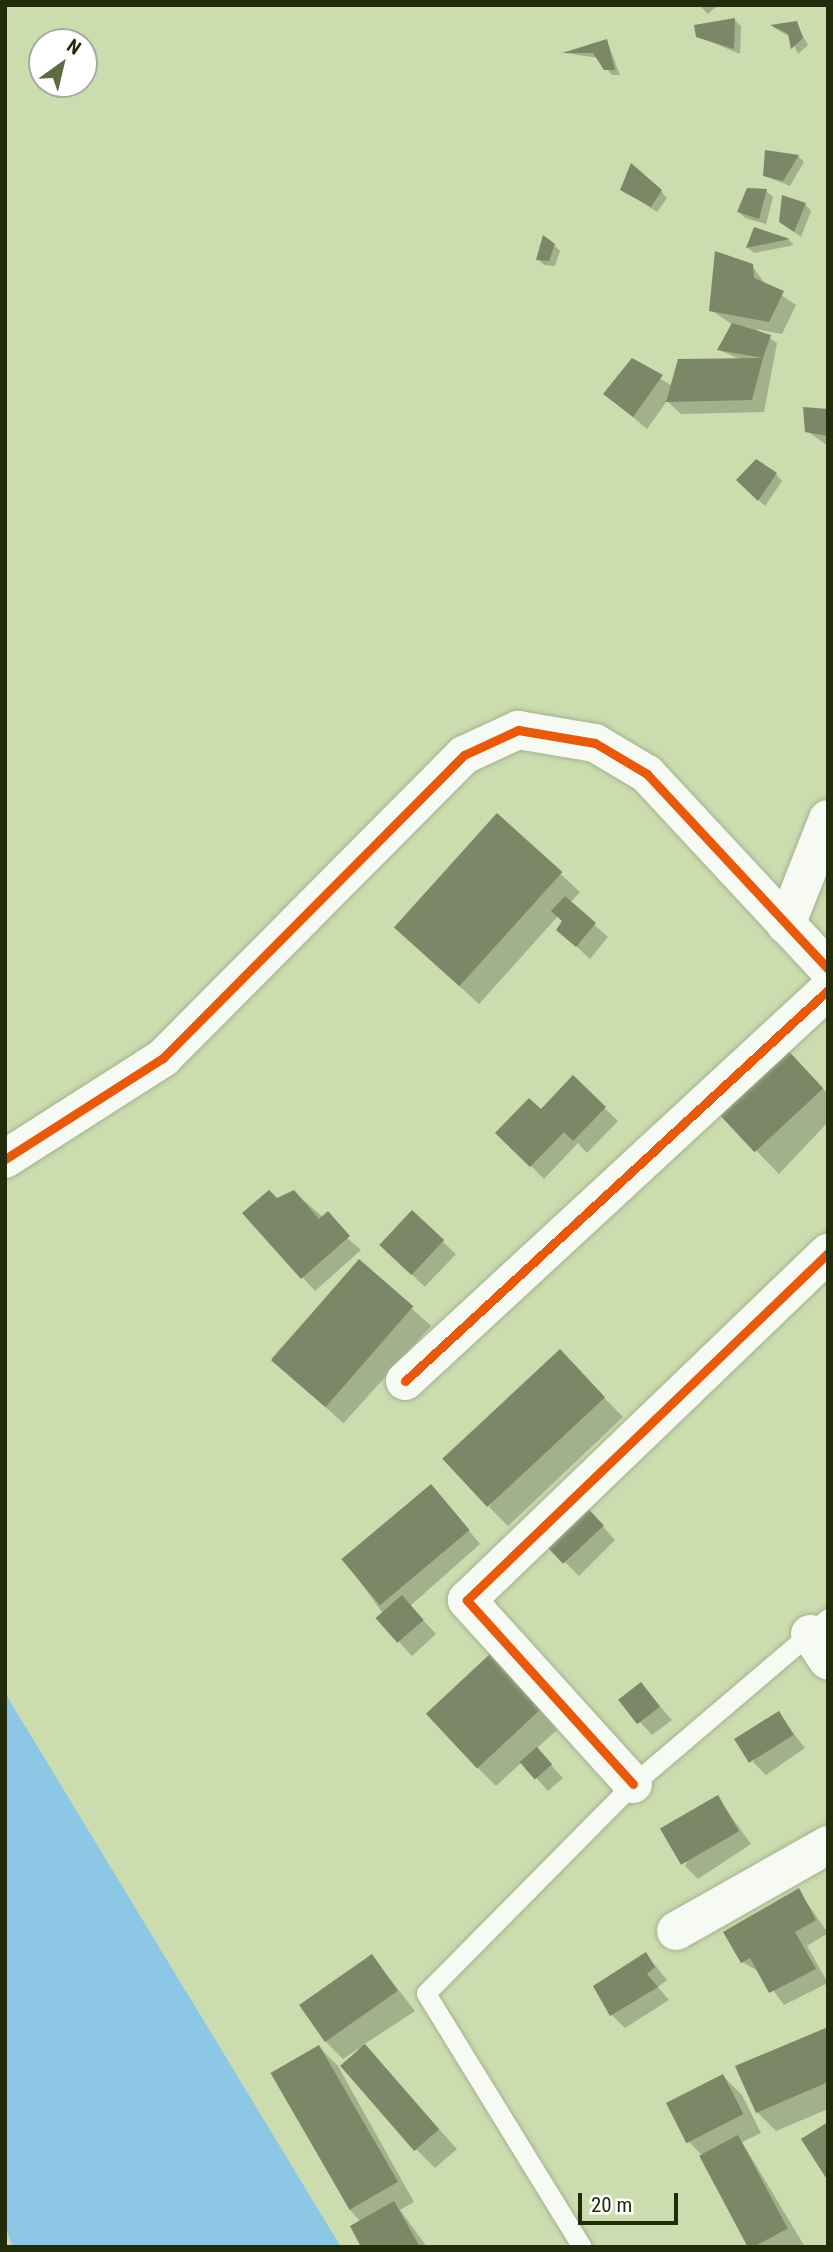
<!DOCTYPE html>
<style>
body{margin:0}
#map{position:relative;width:833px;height:2252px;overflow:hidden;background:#cbdcaf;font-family:"Roboto Condensed",sans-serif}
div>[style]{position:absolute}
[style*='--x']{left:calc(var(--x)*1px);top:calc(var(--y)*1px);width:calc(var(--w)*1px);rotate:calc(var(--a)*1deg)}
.water>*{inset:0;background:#8dc7e6}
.shadow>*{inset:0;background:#0003;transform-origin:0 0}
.building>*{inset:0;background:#7b8766;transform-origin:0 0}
.roads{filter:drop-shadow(0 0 2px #a3b18d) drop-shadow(0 0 2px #a3b18d)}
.lane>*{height:19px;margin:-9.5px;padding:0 9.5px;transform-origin:9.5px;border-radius:9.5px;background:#f7faf3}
.street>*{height:38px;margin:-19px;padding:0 19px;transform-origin:19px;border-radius:19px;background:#f7faf3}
.secondary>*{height:38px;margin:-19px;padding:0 19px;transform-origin:19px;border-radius:19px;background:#f7faf3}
.cycleway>*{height:9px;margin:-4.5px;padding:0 4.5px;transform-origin:4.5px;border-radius:4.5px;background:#e8590c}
span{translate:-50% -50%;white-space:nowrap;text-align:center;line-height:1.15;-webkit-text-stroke:7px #fff;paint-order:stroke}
.frame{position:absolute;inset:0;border:7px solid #222c0b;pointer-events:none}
.north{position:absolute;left:28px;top:28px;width:70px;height:70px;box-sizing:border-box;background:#fff;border:2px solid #a7ab9d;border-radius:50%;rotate:34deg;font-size:19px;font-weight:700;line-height:28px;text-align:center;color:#222c0b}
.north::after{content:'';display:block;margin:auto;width:24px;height:32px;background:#5d6a44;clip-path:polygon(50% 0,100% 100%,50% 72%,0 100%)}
.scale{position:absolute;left:578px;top:2193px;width:100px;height:32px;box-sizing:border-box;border:4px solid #222c0b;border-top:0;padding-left:9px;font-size:21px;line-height:24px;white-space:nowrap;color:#222c0b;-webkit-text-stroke:5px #fff;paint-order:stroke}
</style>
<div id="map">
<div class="water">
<i style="clip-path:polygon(5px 1693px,341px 2247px,13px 2247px,5px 2227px)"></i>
</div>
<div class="shadow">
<i style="clip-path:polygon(699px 5px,718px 5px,708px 14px)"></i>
<i style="clip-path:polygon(735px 20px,741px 26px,740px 54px,697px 36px)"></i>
<i style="clip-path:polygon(796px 23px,808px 45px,798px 54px,790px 37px,773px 27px)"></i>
<i style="clip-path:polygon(607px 41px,620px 75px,612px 75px,598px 58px,566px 53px)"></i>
<i style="clip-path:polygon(798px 156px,804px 162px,790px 186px,765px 176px)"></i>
<i style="clip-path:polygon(622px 189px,661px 191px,667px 198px,657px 212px)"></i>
<i style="clip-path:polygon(766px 191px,773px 197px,766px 224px,745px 218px,739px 212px)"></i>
<i style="clip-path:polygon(805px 204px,811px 211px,801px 237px,780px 221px)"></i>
<i style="clip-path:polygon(755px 230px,789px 240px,794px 245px,754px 253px,748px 248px)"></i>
<i style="clip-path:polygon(554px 245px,560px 251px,555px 266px,544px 265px,538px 259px)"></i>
<i style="clip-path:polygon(752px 266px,766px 285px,796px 305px,782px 334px,756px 329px,777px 343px,764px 412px,681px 414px,667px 401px,647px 429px,605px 394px,632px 360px,672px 386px,740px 359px,719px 350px,733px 325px,711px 310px)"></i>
<i style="clip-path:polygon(828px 411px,828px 446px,807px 431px)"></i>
<i style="clip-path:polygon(776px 474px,782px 481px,765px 506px,738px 480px)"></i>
<i style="clip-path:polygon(497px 816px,580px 892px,570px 903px,608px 937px,590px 959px,559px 930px,564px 922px,558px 916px,479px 1004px,396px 928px)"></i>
<i style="clip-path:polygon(802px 1067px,828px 1094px,828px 1122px,779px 1174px,721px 1114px)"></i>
<i style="clip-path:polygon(573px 1078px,618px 1121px,587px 1153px,578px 1143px,544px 1179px,498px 1133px,541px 1112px)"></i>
<i style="clip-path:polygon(294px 1192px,361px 1250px,315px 1291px,245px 1213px)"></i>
<i style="left:412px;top:1212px;width:61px;height:45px;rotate:44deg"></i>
<i style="left:359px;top:1261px;width:97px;height:131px;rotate:42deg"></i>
<i style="clip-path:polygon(578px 1371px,623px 1417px,508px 1526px,489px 1507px)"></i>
<i style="clip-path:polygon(431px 1486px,480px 1544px,410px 1606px,436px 1634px,412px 1656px,379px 1620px,384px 1615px,345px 1561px)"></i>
<i style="clip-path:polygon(593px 1515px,615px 1540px,579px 1576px,543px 1540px)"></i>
<i style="clip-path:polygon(491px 1655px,559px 1728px,536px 1749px,563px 1778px,548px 1791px,522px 1762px,496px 1786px,477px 1767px)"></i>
<i style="clip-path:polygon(641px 1685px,672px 1720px,652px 1735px,640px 1722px)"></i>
<i style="clip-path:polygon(778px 1714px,805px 1748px,766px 1775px,753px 1762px)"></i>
<i style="clip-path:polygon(717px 1797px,751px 1844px,698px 1879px,685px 1866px)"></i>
<i style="clip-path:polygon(798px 1890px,828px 1933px,807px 1946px,828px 1983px,784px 2005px,760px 1972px,742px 1962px)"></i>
<i style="clip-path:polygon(646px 1954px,667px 1980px,658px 1987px,669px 2000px,625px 2028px,612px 2015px)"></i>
<i style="clip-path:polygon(372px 1956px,415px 2011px,363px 2045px,457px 2149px,435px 2168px,416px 2149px,358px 2049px,343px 2059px,324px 2040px)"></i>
<i style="clip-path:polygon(828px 2029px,828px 2109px,776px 2131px,757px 2112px)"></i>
<i style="clip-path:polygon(319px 2047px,338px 2066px,414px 2202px,400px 2210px,427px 2247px,363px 2247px,361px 2222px,349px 2209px)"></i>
<i style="clip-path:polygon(723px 2076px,742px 2095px,761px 2133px,742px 2142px,805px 2247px,751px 2247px,703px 2156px,688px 2141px)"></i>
</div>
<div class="building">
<i style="clip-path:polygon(735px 18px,734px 49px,696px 37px,694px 25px)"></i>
<i style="clip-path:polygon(797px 21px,803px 38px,791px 49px,788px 34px,770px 25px)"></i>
<i style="clip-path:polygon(607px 39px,615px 70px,604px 70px,593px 53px,562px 53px)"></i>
<i style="clip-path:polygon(765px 150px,799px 155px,783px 181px,763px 176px)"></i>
<i style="clip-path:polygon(631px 163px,662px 190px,651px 207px,620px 190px)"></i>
<i style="clip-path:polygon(747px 188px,767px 189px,759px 219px,737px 212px)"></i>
<i style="clip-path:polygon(782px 195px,806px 203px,794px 232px,779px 222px)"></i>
<i style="clip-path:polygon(754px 227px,790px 239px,746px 248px)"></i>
<i style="clip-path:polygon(543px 235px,555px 244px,549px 261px,536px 260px)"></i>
<i style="clip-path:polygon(715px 251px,753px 264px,754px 278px,784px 291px,769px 322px,709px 311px)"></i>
<i style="clip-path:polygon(732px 323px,771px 335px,763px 358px,717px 350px)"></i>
<i style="clip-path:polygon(632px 358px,663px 375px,633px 417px,603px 394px)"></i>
<i style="clip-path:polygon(763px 358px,752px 400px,666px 402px,678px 359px)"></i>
<i style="clip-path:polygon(803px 407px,828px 409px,828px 436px,805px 432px)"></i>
<i style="clip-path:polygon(756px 459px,777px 473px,758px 501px,736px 480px)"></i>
<i style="left:497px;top:813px;width:88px;height:154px;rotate:42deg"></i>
<i style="clip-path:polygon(565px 896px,596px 923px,576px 947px,556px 930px,562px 921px,551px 911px)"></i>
<i style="left:783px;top:1045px;width:59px;height:94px;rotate:47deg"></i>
<i style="clip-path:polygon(573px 1075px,606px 1107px,573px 1141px,564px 1132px,530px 1167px,495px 1133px,529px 1098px,541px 1109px)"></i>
<i style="clip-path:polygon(269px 1190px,277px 1198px,294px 1190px,319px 1219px,328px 1211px,350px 1236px,301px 1279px,242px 1213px)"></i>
<i style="left:412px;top:1210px;width:44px;height:48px;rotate:43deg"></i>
<i style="left:359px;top:1259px;width:72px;height:134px;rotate:41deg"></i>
<i style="left:560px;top:1349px;width:66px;height:161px;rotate:47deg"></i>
<i style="left:431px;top:1484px;width:60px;height:117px;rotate:50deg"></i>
<i style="left:580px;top:1500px;width:35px;height:56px;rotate:47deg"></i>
<i style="left:402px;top:1595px;width:33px;height:35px;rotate:49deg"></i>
<i style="left:491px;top:1653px;width:75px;height:89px;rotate:47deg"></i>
<i style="left:641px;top:1682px;width:31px;height:29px;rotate:52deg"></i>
<i style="left:779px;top:1711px;width:28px;height:53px;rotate:58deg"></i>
<i style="left:537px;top:1747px;width:23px;height:23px;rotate:49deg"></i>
<i style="left:718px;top:1795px;width:42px;height:67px;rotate:60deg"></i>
<i style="clip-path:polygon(799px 1888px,816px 1920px,795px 1932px,816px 1969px,769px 1993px,750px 1958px,741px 1963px,723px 1932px)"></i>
<i style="clip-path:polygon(646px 1952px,655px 1967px,647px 1974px,658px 1987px,610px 2016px,593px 1986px)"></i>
<i style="left:372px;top:1954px;width:45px;height:89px;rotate:55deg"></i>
<i style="clip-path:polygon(828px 2027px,828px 2082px,756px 2113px,735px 2066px)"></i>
<i style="left:365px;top:2044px;width:113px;height:33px;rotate:49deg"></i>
<i style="left:319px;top:2045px;width:158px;height:56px;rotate:60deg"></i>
<i style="left:723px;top:2074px;width:45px;height:64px;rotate:63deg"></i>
<i style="clip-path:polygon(828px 2122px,828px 2181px,801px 2139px)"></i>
<i style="left:738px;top:2135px;width:106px;height:44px;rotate:62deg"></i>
<i style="clip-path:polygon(394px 2201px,420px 2247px,361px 2247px,350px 2226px)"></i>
</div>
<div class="roads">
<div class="lane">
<i style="--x:582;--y:2247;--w:298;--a:-121.6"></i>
<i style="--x:426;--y:1993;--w:294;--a:-45.3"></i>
<i style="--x:633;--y:1784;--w:256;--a:-40.4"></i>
</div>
<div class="street">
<i style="--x:405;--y:1381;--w:576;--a:-42.75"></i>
<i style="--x:810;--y:1634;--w:32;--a:56"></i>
<i style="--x:633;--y:1784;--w:248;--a:-132.1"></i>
<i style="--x:467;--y:1600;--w:501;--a:-43.87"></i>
<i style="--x:676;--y:1931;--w:175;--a:-29.5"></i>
</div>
<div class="secondary">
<i style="--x:786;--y:925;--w:114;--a:-68.4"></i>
<i style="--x:5;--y:1159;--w:188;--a:-32.6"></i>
<i style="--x:163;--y:1058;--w:427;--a:-45.2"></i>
<i style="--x:464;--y:755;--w:60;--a:-24.8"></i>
<i style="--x:518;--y:730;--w:78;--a:9.6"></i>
<i style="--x:595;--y:743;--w:61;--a:30.8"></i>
<i style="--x:647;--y:774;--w:266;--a:47.1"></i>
</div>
</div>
<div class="cycleway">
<i style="--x:5;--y:1159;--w:188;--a:-32.6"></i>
<i style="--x:163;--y:1058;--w:427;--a:-45.2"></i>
<i style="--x:464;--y:755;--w:60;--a:-24.8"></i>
<i style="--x:518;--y:730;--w:78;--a:9.6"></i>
<i style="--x:595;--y:743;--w:61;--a:30.8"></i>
<i style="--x:647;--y:774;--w:266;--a:47.1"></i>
<i style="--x:405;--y:1381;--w:576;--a:-42.75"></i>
<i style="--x:633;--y:1784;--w:248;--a:-132.1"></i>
<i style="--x:467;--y:1600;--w:501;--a:-43.87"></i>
</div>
<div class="frame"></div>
<div class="north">N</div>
<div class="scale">20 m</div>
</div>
